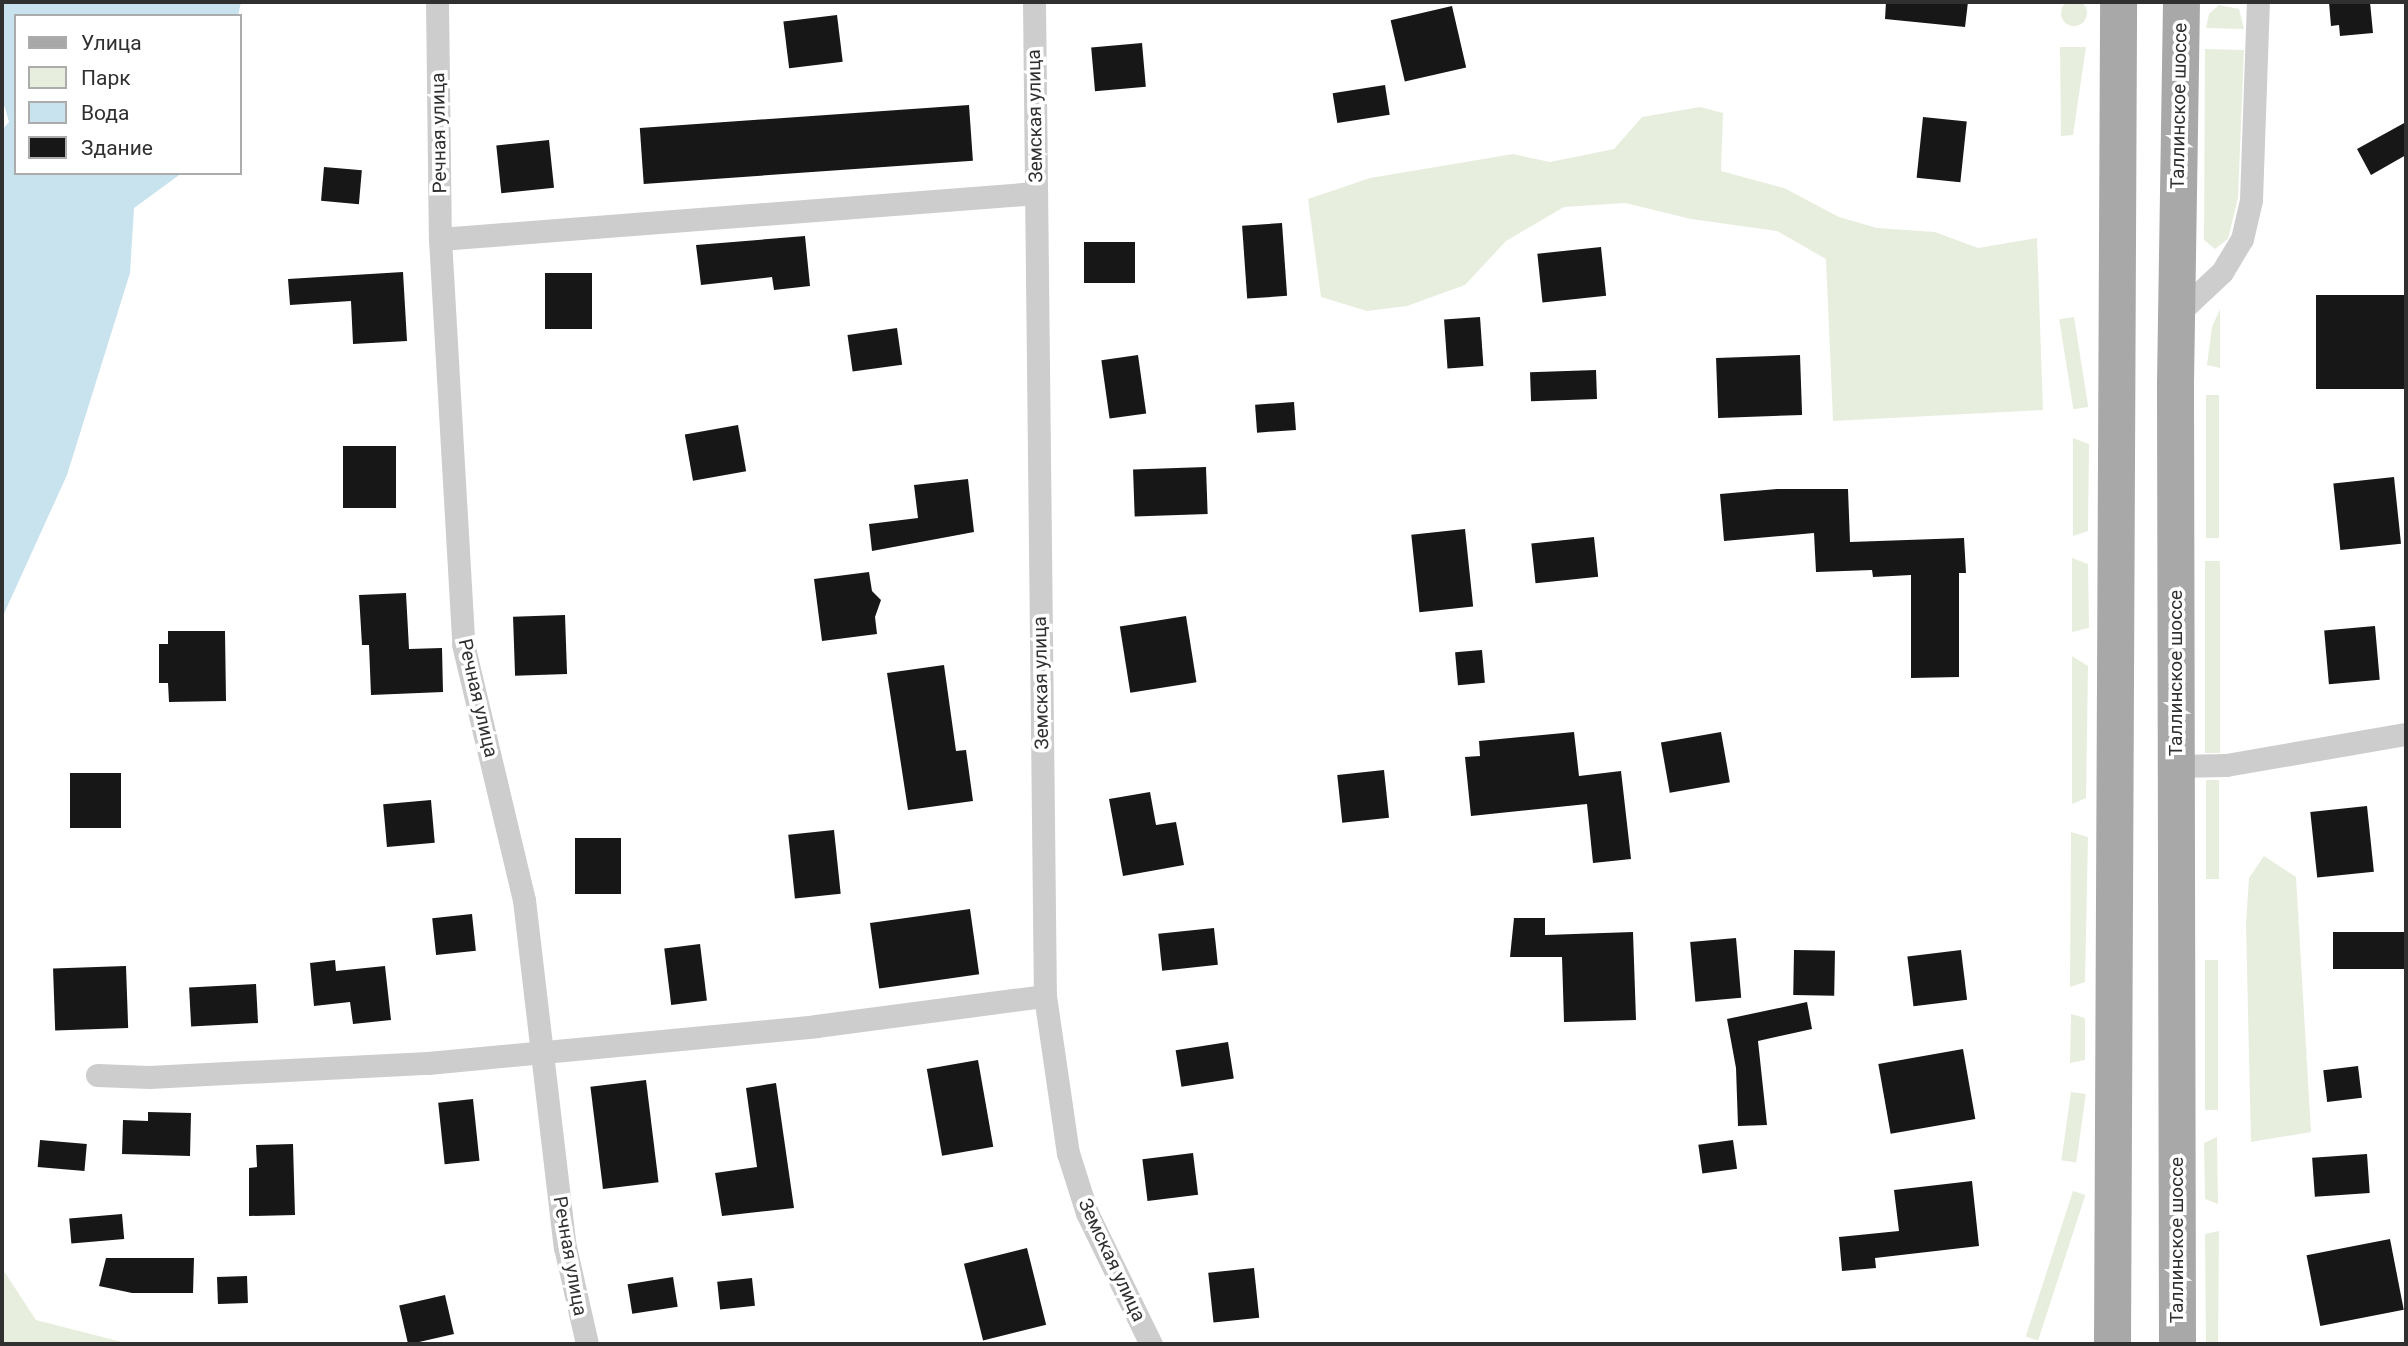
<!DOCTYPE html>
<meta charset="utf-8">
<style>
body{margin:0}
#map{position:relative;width:2408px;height:1346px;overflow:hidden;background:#fff;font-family:Roboto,sans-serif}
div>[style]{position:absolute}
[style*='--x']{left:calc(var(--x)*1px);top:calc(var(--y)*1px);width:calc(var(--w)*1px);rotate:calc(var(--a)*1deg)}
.green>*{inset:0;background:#e8eede;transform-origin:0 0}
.round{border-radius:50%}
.water>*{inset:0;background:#c9e3ee}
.building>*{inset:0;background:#171717;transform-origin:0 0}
.street>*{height:23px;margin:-11.5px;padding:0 11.5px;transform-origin:11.5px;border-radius:11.5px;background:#cdcdcd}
.primary>*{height:37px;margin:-18.5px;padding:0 18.5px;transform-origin:18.5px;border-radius:18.5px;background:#a8a8a8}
span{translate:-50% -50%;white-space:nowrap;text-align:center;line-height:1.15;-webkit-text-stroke:7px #fff;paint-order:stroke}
.street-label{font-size:19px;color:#303030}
.frame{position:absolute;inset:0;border:4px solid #303030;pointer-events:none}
.legend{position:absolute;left:14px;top:14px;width:228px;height:161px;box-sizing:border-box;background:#fff;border:2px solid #acacac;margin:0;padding:9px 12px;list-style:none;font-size:21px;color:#303030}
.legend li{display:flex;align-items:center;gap:14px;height:35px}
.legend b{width:35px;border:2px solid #acacac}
</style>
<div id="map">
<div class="green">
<i class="round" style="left:2061px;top:0;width:26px;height:26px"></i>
<i style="clip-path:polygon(2219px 5px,2239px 9px,2244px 29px,2206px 28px,2209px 14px)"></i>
<i style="clip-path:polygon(2060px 47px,2086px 47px,2073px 135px,2061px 136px)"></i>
<i style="clip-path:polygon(2205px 49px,2244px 50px,2238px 198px,2228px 239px,2215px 249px,2204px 240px)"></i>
<i style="clip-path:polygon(1700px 107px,1723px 113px,1721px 171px,1784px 188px,1839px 217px,1877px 228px,1935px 232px,1978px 248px,2037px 238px,2043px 410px,1833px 421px,1826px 259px,1777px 231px,1691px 219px,1625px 203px,1564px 207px,1506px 241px,1465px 285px,1407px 306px,1367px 311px,1321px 297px,1308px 199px,1370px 178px,1513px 154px,1550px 162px,1614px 149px,1642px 117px)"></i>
<i style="clip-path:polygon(2220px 309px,2220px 368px,2207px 365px,2212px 327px)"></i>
<i style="left:2074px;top:317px;width:91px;height:15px;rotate:81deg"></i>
<i style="left:2219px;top:395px;width:143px;height:13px;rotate:90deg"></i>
<i style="clip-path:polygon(2073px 438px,2089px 444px,2088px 531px,2073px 536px)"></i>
<i style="clip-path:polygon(2072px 558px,2088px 564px,2089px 628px,2072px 632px)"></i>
<i style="left:2220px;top:561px;width:192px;height:15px;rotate:90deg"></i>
<i style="clip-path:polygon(2072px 656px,2088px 666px,2086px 798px,2072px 804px)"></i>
<i style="left:2219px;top:780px;width:99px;height:13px;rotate:90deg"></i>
<i style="clip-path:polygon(2071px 832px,2088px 837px,2085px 982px,2070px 987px)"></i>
<i style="clip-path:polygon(2264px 856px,2296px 877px,2311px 1132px,2251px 1142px,2246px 924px,2249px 878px)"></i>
<i style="left:2218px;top:960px;width:150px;height:13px;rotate:90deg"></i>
<i style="clip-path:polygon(2071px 1014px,2085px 1018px,2085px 1060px,2070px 1063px)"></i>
<i style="left:2071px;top:1092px;width:15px;height:69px;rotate:8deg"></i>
<i style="clip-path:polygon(2217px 1137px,2218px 1204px,2205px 1199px,2204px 1143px)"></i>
<i style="left:2073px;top:1191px;width:13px;height:153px;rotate:18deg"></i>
<i style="clip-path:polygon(2219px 1231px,2218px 1344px,2206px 1344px,2205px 1234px)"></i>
<i style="clip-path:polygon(2px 1268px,36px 1320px,130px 1344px,2px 1344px)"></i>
</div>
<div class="water">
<i style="clip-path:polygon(2px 2px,241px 2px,238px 16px,16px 16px,16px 173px,182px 173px,134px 208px,130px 273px,67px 475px,2px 618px,2px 130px,9px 122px,2px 98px)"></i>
</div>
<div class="building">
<i style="clip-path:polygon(1886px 2px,1968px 2px,1965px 27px,1885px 19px)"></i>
<i style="clip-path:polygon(2329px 2px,2370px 2px,2373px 33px,2340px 36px,2339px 25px,2331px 26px)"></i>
<i style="left:1452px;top:6px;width:63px;height:63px;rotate:77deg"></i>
<i style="left:837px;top:15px;width:47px;height:54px;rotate:83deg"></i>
<i style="left:1142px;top:43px;width:44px;height:51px;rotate:85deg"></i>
<i style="left:1385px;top:85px;width:30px;height:53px;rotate:81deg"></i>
<i style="left:969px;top:105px;width:56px;height:330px;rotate:86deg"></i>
<i style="left:1923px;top:117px;width:44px;height:61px;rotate:6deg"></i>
<i style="clip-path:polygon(2406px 122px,2406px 155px,2371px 175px,2357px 149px)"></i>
<i style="left:549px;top:140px;width:48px;height:53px;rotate:84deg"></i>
<i style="left:324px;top:167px;width:38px;height:34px;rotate:5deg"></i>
<i style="left:1282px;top:223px;width:73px;height:40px;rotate:86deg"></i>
<i style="clip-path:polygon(805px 236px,810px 286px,774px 290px,772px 277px,701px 285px,696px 245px)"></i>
<i style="left:1084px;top:242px;width:51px;height:41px"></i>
<i style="left:1601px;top:247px;width:49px;height:64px;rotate:84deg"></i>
<i style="clip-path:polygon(403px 272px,407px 341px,353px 344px,351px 301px,290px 305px,288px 279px)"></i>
<i style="left:592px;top:273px;width:56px;height:47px;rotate:90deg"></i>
<i style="left:2406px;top:295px;width:94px;height:90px;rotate:90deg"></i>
<i style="left:1480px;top:317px;width:49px;height:36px;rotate:86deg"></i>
<i style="left:897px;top:328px;width:37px;height:50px;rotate:82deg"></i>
<i style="left:1138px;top:355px;width:59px;height:37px;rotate:82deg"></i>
<i style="left:1800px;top:355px;width:60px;height:84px;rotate:88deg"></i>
<i style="left:1596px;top:370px;width:29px;height:66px;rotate:88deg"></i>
<i style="left:1294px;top:402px;width:28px;height:39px;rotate:86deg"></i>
<i style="left:738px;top:425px;width:47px;height:54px;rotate:80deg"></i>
<i style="left:343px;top:446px;width:53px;height:62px"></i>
<i style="left:1206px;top:467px;width:47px;height:73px;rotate:88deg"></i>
<i style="left:2394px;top:477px;width:67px;height:61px;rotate:84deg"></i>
<i style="clip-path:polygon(968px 479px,974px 532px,872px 551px,869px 524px,918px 518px,914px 485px)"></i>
<i style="clip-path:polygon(1777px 489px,1848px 489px,1850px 542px,1964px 538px,1966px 573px,1959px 573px,1959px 677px,1911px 678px,1911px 575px,1873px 577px,1872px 570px,1816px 572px,1814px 533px,1724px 541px,1720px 494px)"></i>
<i style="left:1465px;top:529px;width:78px;height:54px;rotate:84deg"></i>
<i style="left:1594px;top:537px;width:40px;height:63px;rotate:84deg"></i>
<i style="clip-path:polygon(869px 572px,872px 591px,881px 600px,875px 617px,877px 634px,822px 641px,814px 579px)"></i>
<i style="clip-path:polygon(406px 593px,409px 649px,442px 648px,443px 692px,371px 695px,369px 645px,362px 645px,359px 595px)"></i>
<i style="left:565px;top:615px;width:59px;height:52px;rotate:88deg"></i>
<i style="left:1186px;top:616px;width:67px;height:67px;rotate:81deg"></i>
<i style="left:2375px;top:626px;width:54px;height:51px;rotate:85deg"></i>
<i style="clip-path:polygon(168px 631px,225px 631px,226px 701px,169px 702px,168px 683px,159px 683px,159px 644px,168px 644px)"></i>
<i style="left:1482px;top:650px;width:33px;height:27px;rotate:85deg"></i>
<i style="clip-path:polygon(944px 665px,956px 751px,966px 750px,973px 801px,908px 810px,887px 673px)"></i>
<i style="clip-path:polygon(1574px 732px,1579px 776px,1621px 771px,1631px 859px,1593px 863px,1587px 804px,1471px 816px,1465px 757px,1480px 756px,1479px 741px)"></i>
<i style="left:1721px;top:732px;width:51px;height:61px;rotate:80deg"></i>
<i style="left:1384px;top:770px;width:48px;height:47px;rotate:84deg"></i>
<i style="left:70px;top:773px;width:51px;height:55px"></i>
<i style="clip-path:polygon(1150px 792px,1156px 825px,1176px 822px,1184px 865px,1123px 876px,1109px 799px)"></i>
<i style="left:431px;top:800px;width:43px;height:48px;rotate:85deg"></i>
<i style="left:2367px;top:806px;width:66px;height:57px;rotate:84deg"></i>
<i style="left:834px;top:830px;width:64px;height:46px;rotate:84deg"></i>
<i style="left:575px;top:838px;width:46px;height:56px"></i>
<i style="left:970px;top:909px;width:66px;height:101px;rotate:82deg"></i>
<i style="left:472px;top:914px;width:37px;height:40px;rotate:84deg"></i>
<i style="clip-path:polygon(1514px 918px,1545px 918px,1545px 935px,1633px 932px,1636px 1020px,1564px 1022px,1562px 957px,1510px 957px)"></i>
<i style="left:1214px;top:928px;width:37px;height:56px;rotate:84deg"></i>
<i style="left:2406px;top:932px;width:37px;height:73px;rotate:90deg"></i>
<i style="left:1736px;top:938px;width:60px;height:46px;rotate:85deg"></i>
<i style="left:700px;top:944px;width:57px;height:36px;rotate:83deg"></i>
<i style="left:1794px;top:950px;width:41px;height:45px;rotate:1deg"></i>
<i style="left:1961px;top:950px;width:50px;height:54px;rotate:83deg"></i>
<i style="clip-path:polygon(335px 960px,336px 971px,385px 966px,391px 1020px,353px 1024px,350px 1002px,314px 1006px,310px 963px)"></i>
<i style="left:126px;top:966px;width:62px;height:73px;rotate:88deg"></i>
<i style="left:256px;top:984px;width:39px;height:67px;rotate:87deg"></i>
<i style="clip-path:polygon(1807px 1002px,1812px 1029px,1758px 1041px,1767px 1125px,1738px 1126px,1736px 1068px,1727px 1019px)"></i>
<i style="left:1228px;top:1042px;width:37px;height:53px;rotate:81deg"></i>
<i style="left:1963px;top:1049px;width:71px;height:86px;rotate:80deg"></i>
<i style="left:978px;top:1060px;width:88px;height:52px;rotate:80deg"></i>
<i style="left:2358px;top:1066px;width:32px;height:35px;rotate:83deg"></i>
<i style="left:646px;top:1080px;width:103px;height:56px;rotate:83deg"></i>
<i style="clip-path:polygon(776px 1083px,794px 1208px,722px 1216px,715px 1173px,757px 1167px,746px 1088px)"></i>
<i style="left:473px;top:1099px;width:62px;height:35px;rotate:84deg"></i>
<i style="clip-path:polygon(148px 1112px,191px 1113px,190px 1156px,122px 1154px,123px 1120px,148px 1121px)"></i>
<i style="left:40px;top:1140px;width:47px;height:27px;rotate:5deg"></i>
<i style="left:1733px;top:1140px;width:29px;height:35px;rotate:82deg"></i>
<i style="clip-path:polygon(293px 1144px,295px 1215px,249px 1216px,249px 1168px,257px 1167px,256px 1145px)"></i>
<i style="left:1193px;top:1153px;width:42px;height:51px;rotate:83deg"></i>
<i style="left:2367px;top:1154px;width:39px;height:55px;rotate:86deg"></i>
<i style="clip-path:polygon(1972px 1181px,1979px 1246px,1875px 1258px,1876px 1268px,1842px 1271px,1839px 1237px,1899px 1231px,1894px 1190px)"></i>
<i style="left:122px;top:1214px;width:25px;height:53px;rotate:85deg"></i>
<i style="left:2390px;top:1239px;width:72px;height:85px;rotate:79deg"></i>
<i style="left:1027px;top:1248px;width:79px;height:65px;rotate:76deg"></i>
<i style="clip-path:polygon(106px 1258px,194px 1258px,193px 1293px,132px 1293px,99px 1286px)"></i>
<i style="left:1254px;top:1268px;width:50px;height:46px;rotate:84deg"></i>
<i style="left:247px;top:1276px;width:27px;height:30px;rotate:88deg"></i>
<i style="left:673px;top:1277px;width:30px;height:46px;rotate:81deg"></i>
<i style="left:752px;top:1278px;width:28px;height:35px;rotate:84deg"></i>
<i style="left:445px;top:1295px;width:40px;height:47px;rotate:77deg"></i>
</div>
<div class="street">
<i style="--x:437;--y:2;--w:237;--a:89.3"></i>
<i style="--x:440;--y:239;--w:406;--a:86.7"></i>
<i style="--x:463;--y:644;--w:263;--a:76.6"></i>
<i style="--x:524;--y:900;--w:349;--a:83.3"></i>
<i style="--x:565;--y:1247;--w:99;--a:77.2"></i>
<i style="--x:1034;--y:2;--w:994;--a:89.37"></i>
<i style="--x:1045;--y:996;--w:159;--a:81.7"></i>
<i style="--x:1068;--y:1153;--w:63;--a:72.4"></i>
<i style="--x:1087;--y:1213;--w:146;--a:64"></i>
<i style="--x:440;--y:239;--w:598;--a:-4.41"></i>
<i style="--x:2175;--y:316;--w:64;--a:-43.1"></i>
<i style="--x:2222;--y:272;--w:39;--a:-59"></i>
<i style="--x:2242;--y:239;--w:40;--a:-77"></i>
<i style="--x:2251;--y:200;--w:198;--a:-88"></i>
<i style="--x:2176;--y:766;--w:50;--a:-1.1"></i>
<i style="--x:2226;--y:765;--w:183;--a:-9.8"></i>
<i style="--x:97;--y:1075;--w:52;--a:2.2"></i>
<i style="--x:149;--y:1077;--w:279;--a:-2.9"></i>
<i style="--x:428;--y:1063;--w:390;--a:-5.4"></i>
<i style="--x:816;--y:1026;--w:231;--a:-7.5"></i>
</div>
<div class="primary">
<i style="--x:2112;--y:1344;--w:1342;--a:-89.74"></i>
<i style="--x:2177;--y:1344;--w:961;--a:-90.12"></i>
<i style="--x:2175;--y:383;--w:381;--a:-89.1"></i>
</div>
<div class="street-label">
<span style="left:2179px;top:106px;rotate:-89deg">Таллинское шоссе</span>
<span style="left:1035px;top:116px;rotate:-91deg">Земская улица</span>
<span style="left:439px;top:133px;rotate:-91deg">Речная улица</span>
<span style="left:2176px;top:673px;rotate:-90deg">Таллинское шоссе</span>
<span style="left:1041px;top:683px;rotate:-91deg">Земская улица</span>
<span style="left:478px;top:698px;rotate:77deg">Речная улица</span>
<span style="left:2177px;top:1240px;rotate:-90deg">Таллинское шоссе</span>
<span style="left:570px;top:1256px;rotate:80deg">Речная улица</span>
<span style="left:1112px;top:1260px;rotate:65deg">Земская улица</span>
</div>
<div class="frame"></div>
<ul class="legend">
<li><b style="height:9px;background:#a8a8a8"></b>Улица</li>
<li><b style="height:19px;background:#e8eede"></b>Парк</li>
<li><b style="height:19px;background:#c9e3ee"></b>Вода</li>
<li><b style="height:19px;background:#171717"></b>Здание</li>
</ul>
</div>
